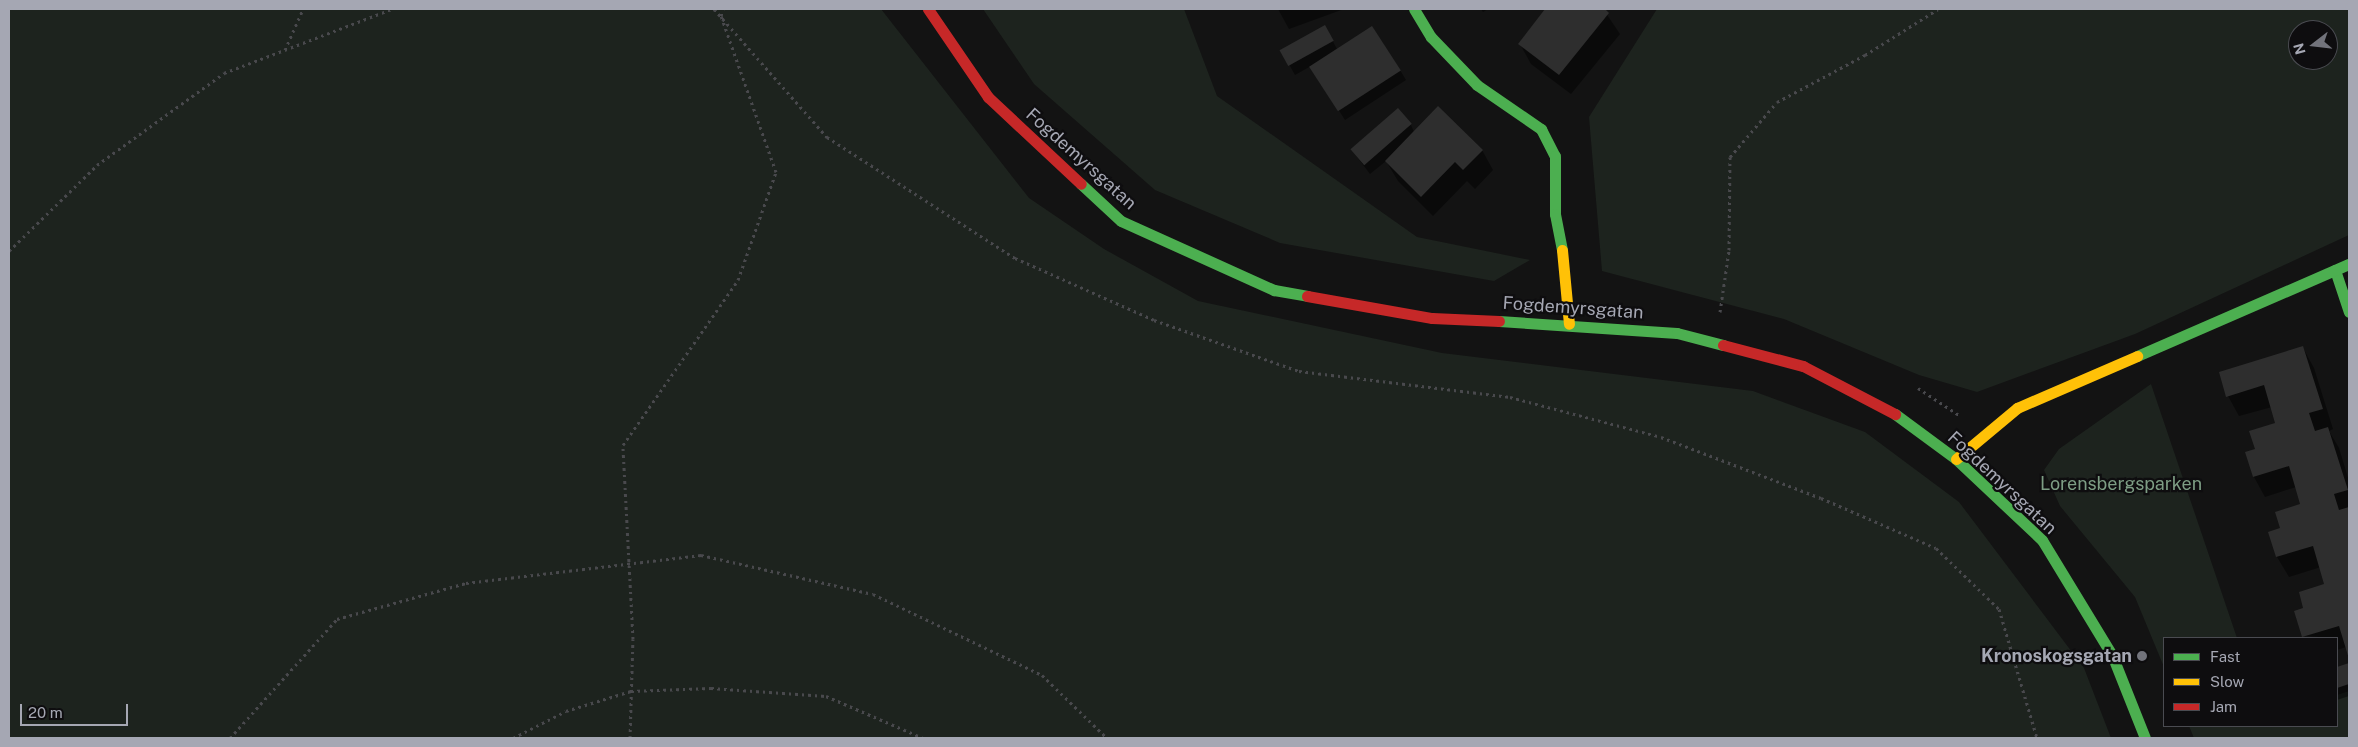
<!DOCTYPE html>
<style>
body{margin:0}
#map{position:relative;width:2358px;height:747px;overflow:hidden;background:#131313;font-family:"Public Sans",sans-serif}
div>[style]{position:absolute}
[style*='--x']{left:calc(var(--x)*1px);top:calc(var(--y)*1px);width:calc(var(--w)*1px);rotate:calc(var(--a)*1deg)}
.green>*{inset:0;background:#1d231e}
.shadow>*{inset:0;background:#0007}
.building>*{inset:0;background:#2e2e2e;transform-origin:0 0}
.path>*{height:3px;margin-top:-1.5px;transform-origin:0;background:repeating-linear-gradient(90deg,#49494d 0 2.5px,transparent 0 6.5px)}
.fast>*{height:11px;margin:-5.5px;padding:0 5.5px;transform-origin:5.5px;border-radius:5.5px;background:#4caf50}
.slow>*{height:11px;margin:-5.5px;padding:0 5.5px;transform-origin:5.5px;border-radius:5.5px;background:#ffc107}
.jam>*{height:11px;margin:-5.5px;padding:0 5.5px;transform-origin:5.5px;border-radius:5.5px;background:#c62828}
.dots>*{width:14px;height:14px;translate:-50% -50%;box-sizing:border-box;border:2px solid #0e0d0f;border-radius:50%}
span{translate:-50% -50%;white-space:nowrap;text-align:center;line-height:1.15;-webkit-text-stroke:4.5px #0e0d0f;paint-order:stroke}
.street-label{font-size:18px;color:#a5a7b3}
.park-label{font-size:18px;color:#7d9d84}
.poi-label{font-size:18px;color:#a5a7b3;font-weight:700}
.right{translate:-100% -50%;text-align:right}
.frame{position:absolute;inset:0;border:10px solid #a5a7b3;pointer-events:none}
.legend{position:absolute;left:2163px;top:637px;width:175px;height:90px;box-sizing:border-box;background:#0e0d0f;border:1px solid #4a4b51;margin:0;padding:6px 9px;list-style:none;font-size:15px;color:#a5a7b3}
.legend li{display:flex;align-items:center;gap:10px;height:25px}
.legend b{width:25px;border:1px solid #4a4b51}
.north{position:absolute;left:2288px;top:20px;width:50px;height:50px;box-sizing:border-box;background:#0e0d0f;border:1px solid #4a4b51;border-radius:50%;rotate:254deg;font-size:14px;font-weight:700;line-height:20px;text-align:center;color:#a5a7b3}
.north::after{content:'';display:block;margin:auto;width:18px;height:22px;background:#72737b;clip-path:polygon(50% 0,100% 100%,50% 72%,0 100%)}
.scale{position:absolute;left:20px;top:704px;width:108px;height:22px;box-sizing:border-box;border:2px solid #a5a7b3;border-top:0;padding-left:6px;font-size:15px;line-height:18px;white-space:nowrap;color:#a5a7b3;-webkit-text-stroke:4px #0e0d0f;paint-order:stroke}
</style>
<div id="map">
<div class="green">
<i style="clip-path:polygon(9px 9px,881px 9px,1029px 198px,1104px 249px,1198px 301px,1442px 353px,1753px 391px,1865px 432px,1959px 502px,2084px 668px,2111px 738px,9px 738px)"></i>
<i style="clip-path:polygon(983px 9px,1184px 9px,1217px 96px,1417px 237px,1530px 260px,1494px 281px,1280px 243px,1155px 190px,1034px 84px)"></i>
<i style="clip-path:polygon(evenodd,1657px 9px,2349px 9px,2349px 235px,2135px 334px,1977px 392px,1919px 375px,1784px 319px,1602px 271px,1589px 117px,1657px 9px,2298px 30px,2328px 30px,2328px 60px,2298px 60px,2298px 30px)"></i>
<i style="clip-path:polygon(2151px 384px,2237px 638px,2164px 638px,2164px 667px,2135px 597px,2060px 506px,2044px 470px,2059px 449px)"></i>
<i style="clip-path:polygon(2349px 691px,2349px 738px,2194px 738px,2189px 726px,2337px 726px,2337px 695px)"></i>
</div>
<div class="shadow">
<i style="clip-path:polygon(1278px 9px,1344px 9px,1289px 29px)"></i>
<i style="clip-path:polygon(1481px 9px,1488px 9px,1483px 12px)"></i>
<i style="clip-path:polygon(1547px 9px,1603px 9px,1620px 34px,1571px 94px,1531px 64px,1520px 44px)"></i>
<i style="clip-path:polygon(1330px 36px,1338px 51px,1400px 70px,1406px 80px,1345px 120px,1311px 66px,1295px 75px,1281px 50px)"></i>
<i style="clip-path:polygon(1411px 125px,1414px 132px,1482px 150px,1493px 170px,1475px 189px,1467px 181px,1433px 216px,1398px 181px,1386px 161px,1370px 174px,1351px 149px)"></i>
<i style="clip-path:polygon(2303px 348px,2314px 368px,2333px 429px,2329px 431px,2339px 448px,2349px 481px,2349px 656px,2346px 647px,2337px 650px,2337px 638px,2303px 636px,2305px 609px,2326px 585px,2321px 567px,2289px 577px,2277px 557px,2270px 533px,2282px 529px,2302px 505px,2296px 487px,2265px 497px,2254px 477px,2246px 453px,2257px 450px,2277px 424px,2272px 407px,2239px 416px,2228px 396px)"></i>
<i style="clip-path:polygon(2349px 664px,2349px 696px,2337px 700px,2337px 668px)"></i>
</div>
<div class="building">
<i style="clip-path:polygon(1545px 9px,1605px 9px,1609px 13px,1559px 75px,1518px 44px)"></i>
<i style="left:1325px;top:25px;width:18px;height:52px;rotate:61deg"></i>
<i style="left:1372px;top:26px;width:53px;height:75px;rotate:57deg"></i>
<i style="clip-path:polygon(1438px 106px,1483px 150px,1463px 170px,1455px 162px,1421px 197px,1385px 161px)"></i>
<i style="left:1398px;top:108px;width:21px;height:63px;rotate:49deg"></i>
<i style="clip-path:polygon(2303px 346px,2323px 409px,2309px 413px,2315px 431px,2328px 427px,2348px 490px,2334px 494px,2339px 510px,2349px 507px,2349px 659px,2339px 626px,2302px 637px,2294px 611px,2303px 608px,2299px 592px,2324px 584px,2313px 546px,2276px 557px,2268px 532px,2280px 528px,2275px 512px,2300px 504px,2289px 466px,2253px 477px,2245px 452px,2255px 449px,2249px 431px,2275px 423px,2264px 385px,2226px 397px,2219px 372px)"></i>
<i style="clip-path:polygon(2349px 663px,2349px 684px,2337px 688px,2337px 667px)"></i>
</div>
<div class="path">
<i style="--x:714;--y:9;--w:171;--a:48.6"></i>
<i style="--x:827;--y:137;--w:224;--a:32.8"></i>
<i style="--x:1015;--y:258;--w:152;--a:24"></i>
<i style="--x:1154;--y:320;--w:154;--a:19.4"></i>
<i style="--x:1299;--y:371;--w:213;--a:7"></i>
<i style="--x:1510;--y:397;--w:156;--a:14.8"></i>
<i style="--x:1661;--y:437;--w:171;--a:20.9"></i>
<i style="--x:1821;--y:498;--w:125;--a:23.5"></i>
<i style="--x:1936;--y:548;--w:88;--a:44.1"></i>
<i style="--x:1999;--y:609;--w:134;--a:73.6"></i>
<i style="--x:285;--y:50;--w:45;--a:-66.3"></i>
<i style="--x:9;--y:251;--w:123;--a:-44.3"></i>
<i style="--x:97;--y:165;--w:157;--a:-35.9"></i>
<i style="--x:224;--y:73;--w:180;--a:-20.9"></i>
<i style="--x:1720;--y:312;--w:63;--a:-81.7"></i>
<i style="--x:1729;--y:250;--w:93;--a:-89.4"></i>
<i style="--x:1730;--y:157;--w:72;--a:-49.5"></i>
<i style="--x:1777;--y:102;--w:100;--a:-28.1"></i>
<i style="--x:1865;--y:55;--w:86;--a:-32.2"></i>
<i style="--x:1918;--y:388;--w:49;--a:33.4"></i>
<i style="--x:230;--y:738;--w:160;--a:-48"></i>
<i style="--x:337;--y:619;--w:134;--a:-15.6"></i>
<i style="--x:466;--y:583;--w:237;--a:-6.8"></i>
<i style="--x:701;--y:555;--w:176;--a:12.8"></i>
<i style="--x:873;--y:594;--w:187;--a:25.6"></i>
<i style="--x:1042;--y:675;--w:91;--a:44.1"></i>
<i style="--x:513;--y:738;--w:59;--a:-27"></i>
<i style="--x:566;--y:711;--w:68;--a:-17.1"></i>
<i style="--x:631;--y:691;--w:80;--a:-2.1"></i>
<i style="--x:711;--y:688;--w:115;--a:4"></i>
<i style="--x:826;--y:696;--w:106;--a:23.4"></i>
<i style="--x:630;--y:738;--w:99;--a:-88.3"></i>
<i style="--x:633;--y:639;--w:194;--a:-93"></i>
<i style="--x:623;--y:445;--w:201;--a:-55.1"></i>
<i style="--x:738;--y:280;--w:114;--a:-70.6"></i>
<i style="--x:776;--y:172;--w:165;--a:-109.4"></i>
<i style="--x:721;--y:16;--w:7;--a:-74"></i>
</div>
<div class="fast">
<i style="--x:1414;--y:9;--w:33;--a:59"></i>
<i style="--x:1431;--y:37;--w:66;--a:46.2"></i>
<i style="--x:1477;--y:85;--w:78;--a:34.5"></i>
<i style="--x:1541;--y:129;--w:30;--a:63"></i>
<i style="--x:1555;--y:156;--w:58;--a:90"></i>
<i style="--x:1555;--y:214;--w:37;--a:79"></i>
<i style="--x:1081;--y:184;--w:54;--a:42.8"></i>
<i style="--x:1121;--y:221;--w:168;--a:24.3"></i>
<i style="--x:1274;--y:290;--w:34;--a:10"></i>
<i style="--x:2335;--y:270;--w:44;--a:71.6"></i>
<i style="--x:1499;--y:321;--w:178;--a:3.9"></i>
<i style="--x:1677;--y:333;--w:48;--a:14.6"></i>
<i style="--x:2137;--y:356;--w:231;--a:-23.5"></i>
<i style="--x:1895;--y:414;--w:76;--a:36.4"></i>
<i style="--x:1956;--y:459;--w:118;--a:43.3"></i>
<i style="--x:2042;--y:540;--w:135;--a:58.7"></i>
<i style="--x:2112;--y:655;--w:89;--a:68.3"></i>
</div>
<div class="slow">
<i style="--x:1562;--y:250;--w:74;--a:84.6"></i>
<i style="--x:1956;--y:459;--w:80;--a:-39.9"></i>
<i style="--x:2017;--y:408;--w:131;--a:-23.4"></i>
</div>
<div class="jam">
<i style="--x:928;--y:9;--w:107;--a:55.7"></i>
<i style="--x:988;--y:97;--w:127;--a:43.1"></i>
<i style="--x:1307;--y:296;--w:127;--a:10"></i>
<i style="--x:1432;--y:318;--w:67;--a:2.6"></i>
<i style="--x:1723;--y:345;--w:83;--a:14.7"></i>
<i style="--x:1803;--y:366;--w:104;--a:27.6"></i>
</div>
<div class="dots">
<i style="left:2142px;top:656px;background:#72737b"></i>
</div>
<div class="street-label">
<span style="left:1081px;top:159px;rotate:42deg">Fogdemyrsgatan</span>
<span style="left:1573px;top:308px;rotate:4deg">Fogdemyrsgatan</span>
<span style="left:2002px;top:483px;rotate:43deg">Fogdemyrsgatan</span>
</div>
<div class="park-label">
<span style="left:2121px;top:484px">Lorensbergsparken</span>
</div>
<div class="poi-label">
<span class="right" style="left:2132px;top:656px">Kronoskogsgatan</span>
</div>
<div class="frame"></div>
<ul class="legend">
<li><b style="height:6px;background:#4caf50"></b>Fast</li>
<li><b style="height:6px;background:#ffc107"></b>Slow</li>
<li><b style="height:6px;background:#c62828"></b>Jam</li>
</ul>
<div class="north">N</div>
<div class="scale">20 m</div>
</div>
